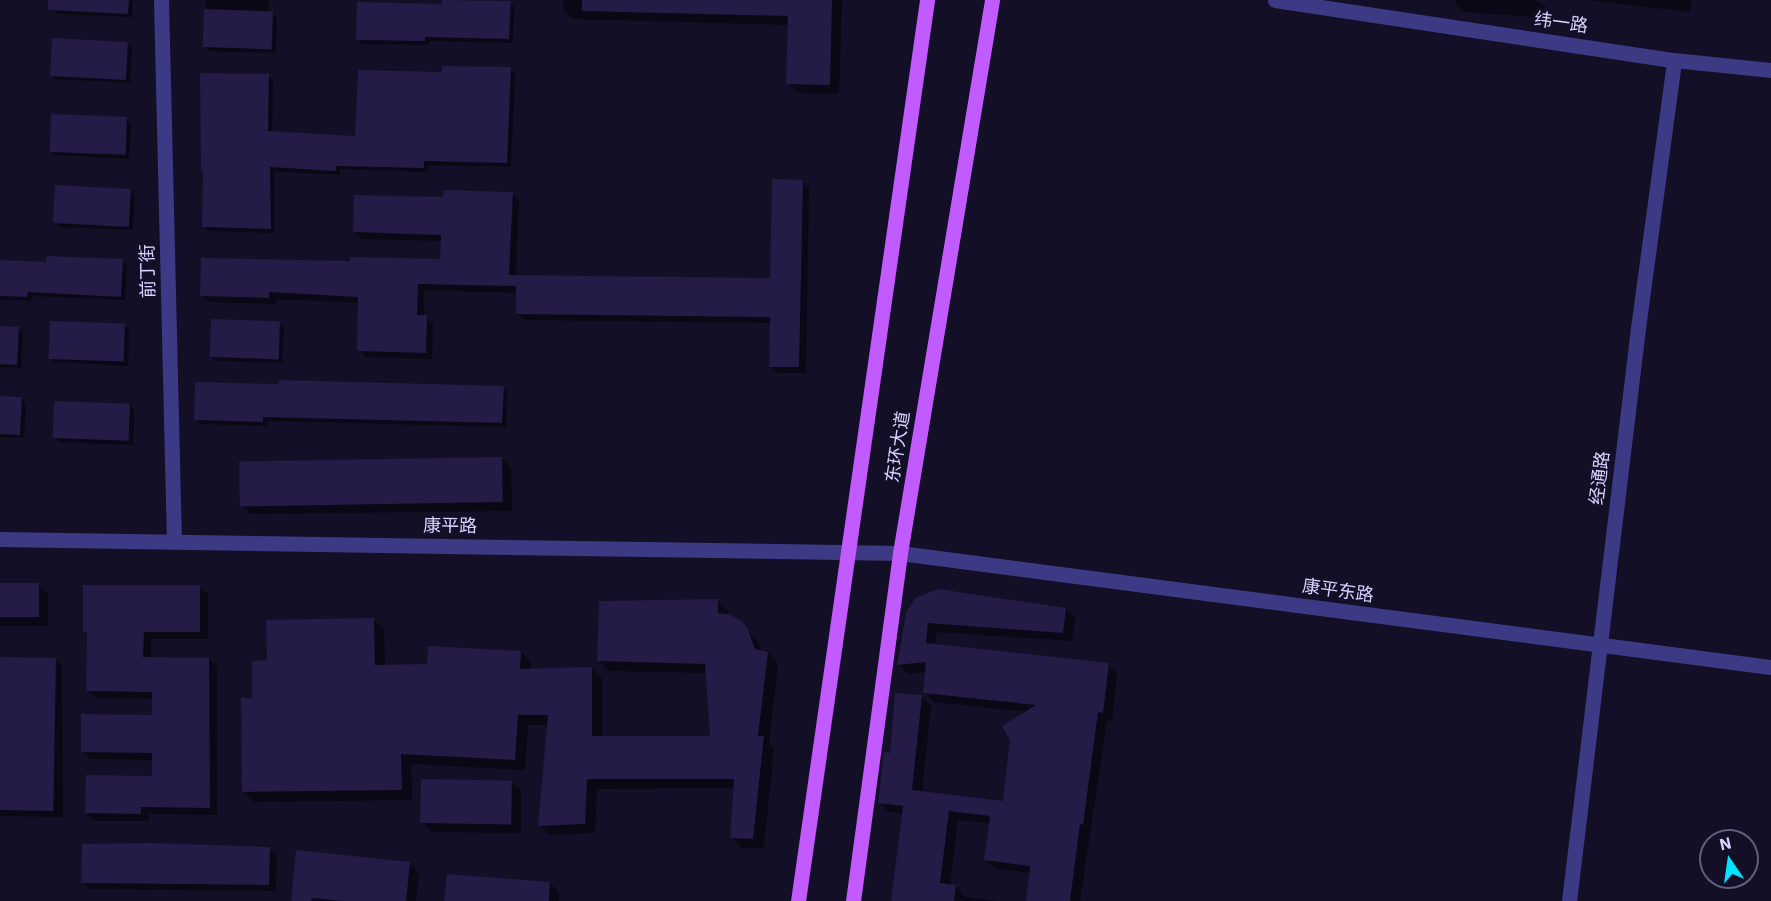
<!DOCTYPE html>
<meta charset="utf-8">
<style>
body{margin:0}
#map{position:relative;width:1771px;height:901px;overflow:hidden;background:#130f26;font-family:"IBM Plex Sans","Noto Sans SC",sans-serif}
div>[style]{position:absolute}
[style*='--x']{left:calc(var(--x)*1px);top:calc(var(--y)*1px);width:calc(var(--w)*1px);rotate:calc(var(--a)*1deg)}
.shadow>*{inset:0;background:#0007}
.building>*{inset:0;background:#241b47;transform-origin:0 0}
.tertiary>*{height:15px;margin:-7.5px;padding:0 7.5px;transform-origin:7.5px;border-radius:7.5px;background:#3d3a85}
.primary>*{height:15px;margin:-7.5px;padding:0 7.5px;transform-origin:7.5px;border-radius:7.5px;background:#c25bff}
span{translate:-50% -50%;white-space:nowrap;text-align:center;line-height:1.15;-webkit-text-stroke:6px #130f26;paint-order:stroke}
.street-label{font-size:18px;color:#d9d4ff}
.north{position:absolute;left:1699px;top:829px;width:60px;height:60px;box-sizing:border-box;background:#130f26;border:2px solid #625e7d;border-radius:50%;rotate:347deg;font-size:16px;font-weight:700;line-height:24px;text-align:center;color:#d9d4ff}
.north::after{content:'';display:block;margin:auto;width:21px;height:27px;background:#00e5ff;clip-path:polygon(50% 0,100% 100%,50% 72%,0 100%)}
</style>
<div id="map">
<div class="shadow">
<i style="clip-path:polygon(54px 0,133px 0,132px 17px,58px 14px,54px 10px)"></i>
<i style="clip-path:polygon(206px 0,269px 0,269px 12px,277px 17px,276px 53px,209px 51px,205px 46px)"></i>
<i style="clip-path:polygon(563px 0,842px 0,839px 94px,798px 93px,788px 83px,790px 25px,573px 19px,563px 10px)"></i>
<i style="clip-path:polygon(1456px 0,1535px 0,1547px 8px,1546px 18px,1463px 12px,1456px 5px)"></i>
<i style="clip-path:polygon(1588px 0,1692px 0,1690px 12px)"></i>
<i style="clip-path:polygon(510px 3px,514px 7px,513px 43px,429px 41px,429px 45px,362px 44px,358px 39px,443px 6px)"></i>
<i style="clip-path:polygon(127px 43px,132px 48px,130px 83px,56px 79px,52px 75px)"></i>
<i style="clip-path:polygon(510px 69px,515px 73px,511px 167px,428px 165px,428px 172px,340px 169px,340px 175px,274px 171px,274px 233px,208px 231px,203px 226px,269px 76px,273px 80px,272px 133px,357px 138px,443px 74px)"></i>
<i style="clip-path:polygon(126px 119px,131px 123px,129px 159px,55px 155px,51px 151px)"></i>
<i style="clip-path:polygon(802px 181px,809px 188px,806px 373px,777px 373px,770px 366px,771px 323px,524px 320px,517px 313px,517px 293px,424px 290px,424px 317px,433px 324px,432px 359px,366px 357px,358px 350px,360px 303px,276px 299px,276px 304px,209px 302px,202px 295px,351px 262px,442px 261px,442px 241px,361px 239px,354px 232px,445px 198px,512px 193px,519px 200px,516px 276px,772px 280px)"></i>
<i style="clip-path:polygon(130px 190px,135px 195px,133px 230px,59px 227px,55px 222px)"></i>
<i style="clip-path:polygon(122px 260px,127px 265px,125px 300px,32px 296px,31px 301px,0 300px,0 263px,48px 264px)"></i>
<i style="clip-path:polygon(279px 323px,284px 327px,282px 363px,215px 361px,211px 356px)"></i>
<i style="clip-path:polygon(125px 326px,129px 330px,128px 366px,54px 362px,49px 358px)"></i>
<i style="clip-path:polygon(0 327px,18px 328px,23px 333px,21px 368px,0 367px)"></i>
<i style="clip-path:polygon(503px 387px,507px 392px,506px 427px,267px 421px,267px 426px,200px 424px,195px 419px)"></i>
<i style="clip-path:polygon(0 398px,21px 399px,26px 403px,24px 438px,0 437px)"></i>
<i style="clip-path:polygon(130px 405px,134px 410px,133px 445px,59px 442px,54px 437px)"></i>
<i style="clip-path:polygon(501px 458px,511px 468px,512px 511px,250px 514px,241px 504px)"></i>
<i style="clip-path:polygon(0 585px,39px 585px,48px 594px,48px 626px,0 626px)"></i>
<i style="clip-path:polygon(200px 587px,208px 594px,208px 639px,151px 639px,151px 658px,209px 659px,217px 667px,217px 815px,149px 814px,149px 821px,94px 821px,86px 813px,154px 778px,154px 760px,90px 759px,82px 751px,153px 716px,154px 699px,96px 698px,88px 690px,88px 635px,84px 631px)"></i>
<i style="clip-path:polygon(717px 600px,728px 611px,728px 616px,740px 622px,757px 640px,762px 652px,768px 653px,778px 664px,769px 744px,774px 748px,764px 848px,742px 848px,732px 837px,735px 788px,597px 789px,595px 833px,550px 835px,539px 825px,549px 725px,528px 725px,525px 770px,411px 764px,412px 800px,254px 802px,244px 792px,254px 700px,268px 662px,374px 620px,384px 630px,385px 666px,428px 666px,521px 652px,531px 663px,531px 671px,591px 668px,602px 679px,602px 738px,712px 738px,707px 673px,609px 671px,599px 660px)"></i>
<i style="clip-path:polygon(1066px 609px,1075px 618px,1072px 641px,937px 632px,935px 645px,1108px 665px,1117px 674px,1112px 721px,1107px 721px,1080px 901px,1028px 901px,1031px 873px,995px 869px,986px 860px,990px 823px,958px 820px,950px 885px,956px 886px,965px 897px,998px 901px,892px 901px,904px 814px,889px 812px,880px 803px,891px 755px,921px 697px,931px 706px,922px 793px,1004px 802px,1028px 712px,934px 702px,925px 692px,927px 672px,908px 674px,899px 665px,907px 614px)"></i>
<i style="clip-path:polygon(55px 659px,62px 666px,63px 817px,0 816px,0 776px)"></i>
<i style="clip-path:polygon(511px 782px,521px 791px,521px 833px,431px 832px,422px 822px)"></i>
<i style="clip-path:polygon(269px 848px,277px 855px,276px 891px,90px 889px,83px 882px)"></i>
<i style="clip-path:polygon(409px 864px,419px 873px,416px 901px,292px 901px)"></i>
<i style="clip-path:polygon(550px 883px,559px 893px,559px 901px,446px 901px)"></i>
</div>
<div class="building">
<i style="clip-path:polygon(48px 0,129px 0,128px 14px,48px 10px)"></i>
<i style="clip-path:polygon(442px 0,511px 1px,509px 39px,425px 37px,425px 41px,356px 40px,357px 2px,442px 4px)"></i>
<i style="clip-path:polygon(582px 0,832px 0,830px 85px,786px 84px,788px 16px,582px 11px)"></i>
<i style="left:204px;top:9px;width:69px;height:38px;rotate:2deg"></i>
<i style="left:52px;top:38px;width:76px;height:38px;rotate:3deg"></i>
<i style="clip-path:polygon(442px 66px,511px 67px,507px 163px,424px 161px,424px 168px,336px 166px,336px 171px,270px 167px,271px 229px,202px 227px,203px 170px,201px 170px,200px 73px,269px 74px,268px 131px,355px 136px,358px 70px,442px 72px)"></i>
<i style="left:51px;top:114px;width:76px;height:38px;rotate:2deg"></i>
<i style="clip-path:polygon(772px 179px,803px 180px,799px 367px,769px 367px,770px 317px,516px 314px,516px 286px,418px 284px,417px 315px,427px 315px,426px 353px,357px 351px,358px 297px,269px 292px,269px 298px,200px 296px,201px 258px,350px 261px,350px 257px,440px 259px,441px 235px,353px 232px,354px 195px,443px 197px,444px 190px,513px 192px,509px 275px,770px 278px)"></i>
<i style="left:55px;top:185px;width:76px;height:38px;rotate:3deg"></i>
<i style="clip-path:polygon(47px 256px,123px 259px,121px 297px,28px 292px,27px 297px,0 296px,0 260px,46px 262px)"></i>
<i style="left:211px;top:319px;width:69px;height:38px;rotate:2deg"></i>
<i style="left:50px;top:321px;width:75px;height:38px;rotate:2deg"></i>
<i style="left:0;top:326px;width:19px;height:38px;rotate:3deg"></i>
<i style="clip-path:polygon(279px 380px,504px 386px,502px 423px,263px 417px,263px 422px,194px 420px,195px 382px,278px 384px)"></i>
<i style="left:0;top:396px;width:22px;height:38px;rotate:3deg"></i>
<i style="left:54px;top:401px;width:76px;height:37px;rotate:2deg"></i>
<i style="left:502px;top:457px;width:45px;height:263px;rotate:89deg"></i>
<i style="left:0;top:583px;width:39px;height:34px"></i>
<i style="clip-path:polygon(83px 585px,200px 585px,200px 632px,144px 632px,143px 657px,209px 658px,210px 808px,141px 807px,141px 814px,85px 813px,86px 775px,152px 776px,152px 753px,81px 752px,81px 714px,152px 715px,152px 692px,86px 691px,87px 632px,83px 632px)"></i>
<i style="clip-path:polygon(938px 589px,1066px 608px,1063px 633px,928px 623px,926px 643px,1109px 663px,1103px 713px,1098px 712px,1083px 825px,1080px 824px,1070px 901px,1026px 901px,1030px 866px,984px 860px,990px 816px,949px 811px,940px 883px,956px 885px,954px 901px,891px 901px,903px 806px,878px 803px,884px 752px,890px 753px,895px 693px,922px 695px,912px 790px,1003px 801px,1010px 740px,1002px 726px,1036px 705px,923px 693px,926px 662px,897px 665px,906px 613px,915px 598px)"></i>
<i style="clip-path:polygon(718px 599px,718px 613px,728px 614px,741px 621px,747px 627px,755px 649px,768px 652px,758px 736px,764px 736px,753px 839px,730px 838px,734px 779px,587px 779px,585px 824px,538px 826px,548px 715px,518px 715px,515px 760px,401px 754px,402px 790px,242px 792px,241px 698px,252px 698px,252px 661px,267px 660px,266px 620px,374px 618px,375px 665px,427px 664px,428px 646px,521px 651px,520px 669px,592px 667px,592px 736px,710px 736px,705px 664px,597px 661px,599px 601px)"></i>
<i style="left:0;top:657px;width:56px;height:153px;rotate:1deg"></i>
<i style="left:421px;top:779px;width:91px;height:44px;rotate:1deg"></i>
<i style="clip-path:polygon(150px 843px,270px 847px,269px 885px,81px 883px,82px 844px)"></i>
<i style="clip-path:polygon(296px 850px,410px 862px,406px 901px,343px 901px,312px 898px,311px 901px,291px 901px)"></i>
<i style="clip-path:polygon(447px 874px,550px 882px,549px 901px,444px 901px)"></i>
</div>
<div class="tertiary">
<i style="--x:161;--y:0;--w:542;--a:88.63"></i>
<i style="--x:1275;--y:0;--w:403;--a:8.6"></i>
<i style="--x:1674;--y:60;--w:98;--a:5.9"></i>
<i style="--x:0;--y:539;--w:900;--a:0.89"></i>
<i style="--x:900;--y:553;--w:878;--a:7.46"></i>
<i style="--x:1569;--y:901;--w:577;--a:-83.13"></i>
<i style="--x:1638;--y:328;--w:270;--a:-82.3"></i>
</div>
<div class="primary">
<i style="--x:798;--y:901;--w:910;--a:-81.85"></i>
<i style="--x:853;--y:901;--w:351;--a:-82.3"></i>
<i style="--x:900;--y:553;--w:561;--a:-80.55"></i>
</div>
<div class="street-label">
<span style="left:1561px;top:23px;rotate:8deg">纬一路</span>
<span style="left:148px;top:271px;rotate:-91deg">前丁街</span>
<span style="left:898px;top:447px;rotate:-81deg">东环大道</span>
<span style="left:1600px;top:478px;rotate:-83deg">经通路</span>
<span style="left:450px;top:526px;rotate:1deg">康平路</span>
<span style="left:1338px;top:591px;rotate:8deg">康平东路</span>
</div>
<div class="north">N</div>
</div>
